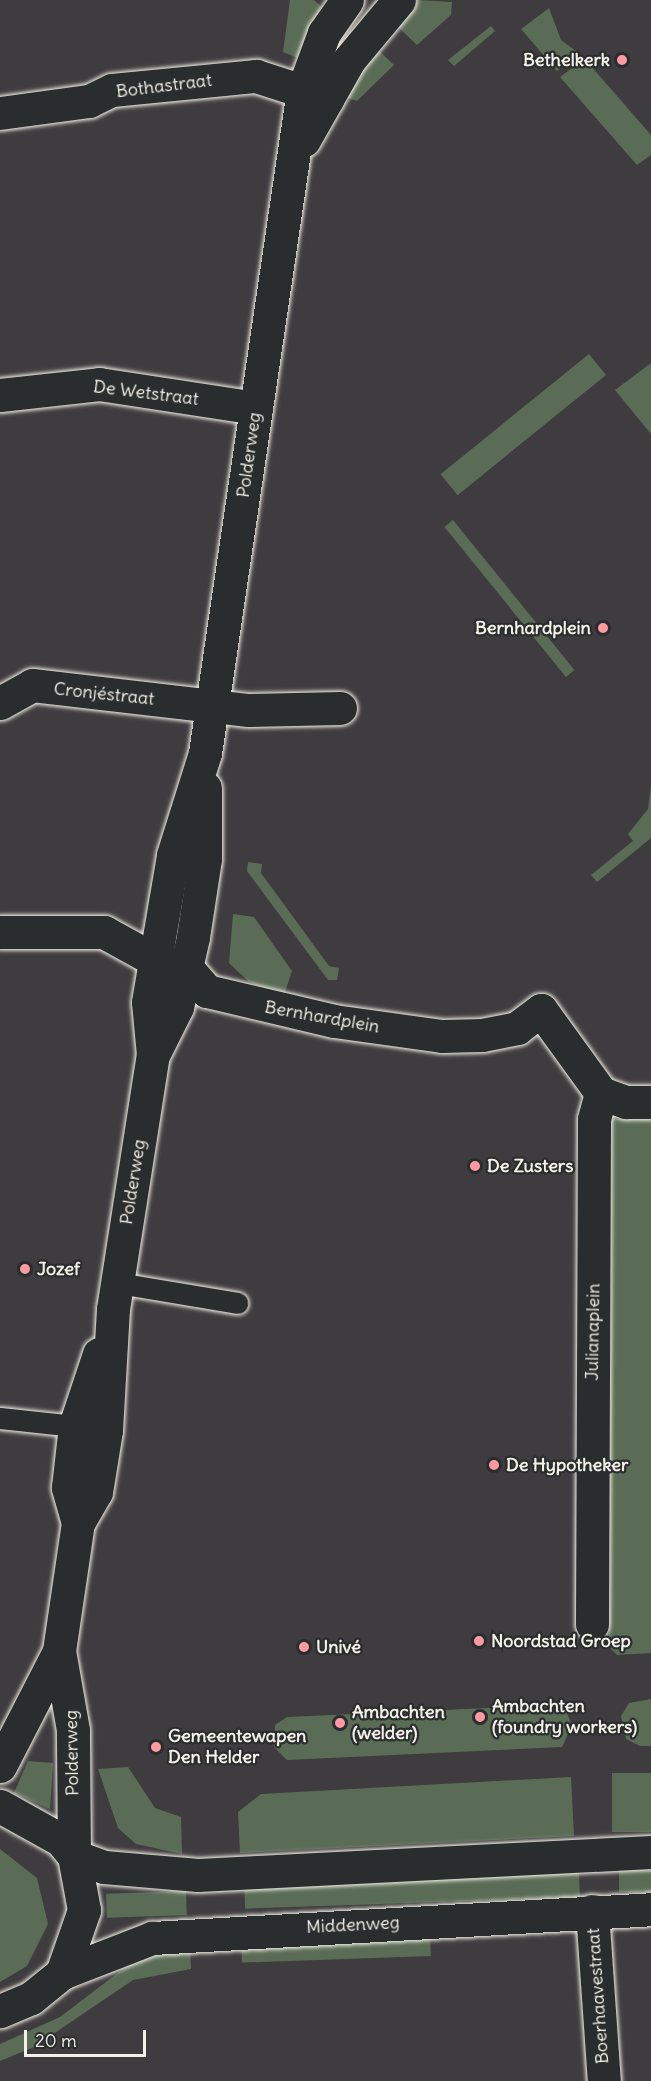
<!DOCTYPE html>
<meta charset="utf-8">
<style>
body{margin:0}
#map{position:relative;width:651px;height:2081px;overflow:hidden;background:#3f3c3f;font-family:Delius,sans-serif}
div>[style]{position:absolute}
[style*='--x']{left:calc(var(--x)*1px);top:calc(var(--y)*1px);width:calc(var(--w)*1px);rotate:calc(var(--a)*1deg)}
.green>*{inset:0;background:#5a6c55;transform-origin:0 0}
.roads{filter:drop-shadow(0 0 2px #f4f1e8) drop-shadow(0 0 2px #f4f1e8)}
.lane>*{height:21px;margin:-10.5px;padding:0 10.5px;transform-origin:10.5px;border-radius:10.5px;background:#2a2d2e}
.street>*{height:33px;margin:-16.5px;padding:0 16.5px;transform-origin:16.5px;border-radius:16.5px;background:#2a2d2e}
.secondary>*{height:33px;margin:-16.5px;padding:0 16.5px;transform-origin:16.5px;border-radius:16.5px;background:#2a2d2e}
.dots>*{width:16px;height:16px;translate:-50% -50%;box-sizing:border-box;border:3px solid #2a2d2e;border-radius:50%}
span{translate:-50% -50%;white-space:nowrap;text-align:center;line-height:1.15;-webkit-text-stroke:4.5px #2a2d2e;paint-order:stroke}
.poi-label{font-size:18px;color:#f4f1e8;font-weight:700}
.right{translate:-100% -50%;text-align:right}
.left{translate:0 -50%;text-align:left}
.street-label{font-size:18px;color:#f4f1e8}
.scale{position:absolute;left:24px;top:2030px;width:122px;height:27px;box-sizing:border-box;border:3px solid #f4f1e8;border-top:0;padding-left:8px;font-size:18px;line-height:21px;white-space:nowrap;color:#f4f1e8;-webkit-text-stroke:4px #2a2d2e;paint-order:stroke}
</style>
<div id="map">
<div class="green">
<i style="clip-path:polygon(290px 0,314px 0,322px 7px,298px 58px,283px 52px)"></i>
<i style="clip-path:polygon(418px 0,452px 2px,451px 15px,417px 45px,395px 24px)"></i>
<i style="clip-path:polygon(549px 8px,561px 40px,580px 54px,557px 71px,521px 29px)"></i>
<i style="clip-path:polygon(491px 26px,495px 31px,454px 66px,448px 60px)"></i>
<i style="clip-path:polygon(376px 48px,394px 65px,357px 101px,345px 97px)"></i>
<i style="clip-path:polygon(590px 65px,651px 135px,651px 155px,637px 165px,560px 77px,575px 66px)"></i>
<i style="left:589px;top:354px;width:27px;height:191px;rotate:51deg"></i>
<i style="clip-path:polygon(651px 363px,651px 434px,615px 390px)"></i>
<i style="left:453px;top:520px;width:193px;height:11px;rotate:51deg"></i>
<i style="clip-path:polygon(651px 785px,651px 838px,597px 882px,591px 875px,633px 841px,628px 834px,648px 809px)"></i>
<i style="clip-path:polygon(248px 862px,262px 864px,261px 873px,329px 966px,339px 968px,337px 980px,328px 980px,247px 871px)"></i>
<i style="clip-path:polygon(233px 914px,254px 917px,292px 971px,284px 995px,249px 982px,229px 963px)"></i>
<i style="clip-path:polygon(651px 1118px,651px 1653px,617px 1655px,609px 1647px,612px 1119px)"></i>
<i style="clip-path:polygon(651px 1699px,651px 1746px,640px 1746px,626px 1739px,621px 1716px,629px 1703px)"></i>
<i style="clip-path:polygon(552px 1705px,566px 1711px,572px 1725px,562px 1747px,287px 1760px,274px 1747px,275px 1725px,287px 1717px)"></i>
<i style="clip-path:polygon(28px 1761px,53px 1763px,50px 1809px,14px 1793px)"></i>
<i style="clip-path:polygon(128px 1767px,155px 1808px,181px 1817px,182px 1854px,136px 1844px,118px 1828px,98px 1769px)"></i>
<i style="left:651px;top:1773px;width:59px;height:39px;rotate:90deg"></i>
<i style="clip-path:polygon(571px 1777px,574px 1836px,240px 1853px,238px 1812px,261px 1794px)"></i>
<i style="clip-path:polygon(0 1849px,37px 1878px,48px 1924px,27px 1966px,0 1982px)"></i>
<i style="left:651px;top:1869px;width:23px;height:32px;rotate:90deg"></i>
<i style="left:579px;top:1872px;width:25px;height:335px;rotate:88deg"></i>
<i style="left:186px;top:1891px;width:24px;height:80px;rotate:88deg"></i>
<i style="left:430px;top:1933px;width:23px;height:189px;rotate:88deg"></i>
<i style="clip-path:polygon(190px 1947px,191px 1969px,133px 1980px,34px 2047px,0 2061px,0 2044px,60px 2017px,144px 1953px)"></i>
</div>
<div class="roads">
<div class="lane">
<i style="--x:118;--y:1283;--w:121;--a:9.5"></i>
<i style="--x:0;--y:1418;--w:75;--a:6.1"></i>
</div>
<div class="street">
<i style="--x:0;--y:113;--w:90;--a:-7.7"></i>
<i style="--x:89;--y:101;--w:25;--a:-26"></i>
<i style="--x:112;--y:90;--w:145;--a:-5.6"></i>
<i style="--x:256;--y:76;--w:75;--a:17.9"></i>
<i style="--x:0;--y:395;--w:100;--a:-6.3"></i>
<i style="--x:99;--y:384;--w:159;--a:8.7"></i>
<i style="--x:0;--y:703;--w:37;--a:-29"></i>
<i style="--x:32;--y:685;--w:218;--a:6.6"></i>
<i style="--x:249;--y:710;--w:91;--a:-1.3"></i>
<i style="--x:0;--y:932;--w:104;--a:0"></i>
<i style="--x:104;--y:932;--w:58;--a:28.8"></i>
<i style="--x:155;--y:960;--w:32;--a:13"></i>
<i style="--x:186;--y:967;--w:32;--a:49"></i>
<i style="--x:207;--y:991;--w:130;--a:13.3"></i>
<i style="--x:334;--y:1021;--w:109;--a:7.9"></i>
<i style="--x:442;--y:1036;--w:40;--a:-1.4"></i>
<i style="--x:482;--y:1035;--w:36;--a:-11"></i>
<i style="--x:517;--y:1028;--w:30;--a:-37"></i>
<i style="--x:541;--y:1010;--w:102;--a:54.1"></i>
<i style="--x:601;--y:1093;--w:27;--a:20"></i>
<i style="--x:626;--y:1102;--w:25;--a:0"></i>
<i style="--x:592;--y:1624;--w:505;--a:-89.77"></i>
<i style="--x:594;--y:1119;--w:27;--a:-75"></i>
<i style="--x:592;--y:1911;--w:170;--a:86"></i>
</div>
<div class="secondary">
<i style="--x:304;--y:140;--w:92;--a:-60.6"></i>
<i style="--x:349;--y:60;--w:78;--a:-50.2"></i>
<i style="--x:153;--y:1055;--w:54;--a:-63.4"></i>
<i style="--x:177;--y:1007;--w:72;--a:-77.1"></i>
<i style="--x:193;--y:937;--w:79;--a:-81.3"></i>
<i style="--x:205;--y:859;--w:71;--a:-90"></i>
<i style="--x:78;--y:1523;--w:37;--a:-106"></i>
<i style="--x:68;--y:1487;--w:61;--a:-83.5"></i>
<i style="--x:75;--y:1426;--w:76;--a:-71.6"></i>
<i style="--x:0;--y:1766;--w:129;--a:-62.8"></i>
<i style="--x:0;--y:1806;--w:70;--a:29.1"></i>
<i style="--x:61;--y:1840;--w:21;--a:51"></i>
<i style="--x:74;--y:1856;--w:55;--a:79.5"></i>
<i style="--x:84;--y:1910;--w:67;--a:109.2"></i>
<i style="--x:62;--y:1973;--w:40;--a:141"></i>
<i style="--x:31;--y:1998;--w:34;--a:157"></i>
<i style="--x:74;--y:1856;--w:126;--a:-90.5"></i>
<i style="--x:73;--y:1730;--w:80;--a:-100"></i>
<i style="--x:59;--y:1651;--w:129;--a:-81.6"></i>
<i style="--x:78;--y:1523;--w:36;--a:-60"></i>
<i style="--x:96;--y:1492;--w:63;--a:-80.8"></i>
<i style="--x:106;--y:1430;--w:121;--a:-86.7"></i>
<i style="--x:113;--y:1309;--w:257;--a:-81.1"></i>
<i style="--x:153;--y:1055;--w:53;--a:-95.4"></i>
<i style="--x:148;--y:1002;--w:149;--a:-80.3"></i>
<i style="--x:173;--y:855;--w:107;--a:-72.6"></i>
<i style="--x:205;--y:753;--w:670;--a:-81.59"></i>
<i style="--x:303;--y:90;--w:61;--a:-69.8"></i>
<i style="--x:324;--y:33;--w:40;--a:-55.1"></i>
<i style="--x:74;--y:1856;--w:32;--a:20"></i>
<i style="--x:104;--y:1867;--w:94;--a:4.9"></i>
<i style="--x:198;--y:1875;--w:454;--a:-2.9"></i>
<i style="--x:62;--y:1973;--w:97;--a:-21.3"></i>
<i style="--x:152;--y:1938;--w:500;--a:-3.3"></i>
</div>
</div>
<div class="dots">
<i style="left:622px;top:60px;background:#ff9aa2"></i>
<i style="left:603px;top:628px;background:#ff9aa2"></i>
<i style="left:475px;top:1166px;background:#ff9aa2"></i>
<i style="left:25px;top:1269px;background:#ff9aa2"></i>
<i style="left:494px;top:1465px;background:#ff9aa2"></i>
<i style="left:479px;top:1641px;background:#ff9aa2"></i>
<i style="left:304px;top:1647px;background:#ff9aa2"></i>
<i style="left:480px;top:1717px;background:#ff9aa2"></i>
<i style="left:340px;top:1723px;background:#ff9aa2"></i>
<i style="left:156px;top:1747px;background:#ff9aa2"></i>
</div>
<div class="poi-label">
<span class="right" style="left:610px;top:60px">Bethelkerk</span>
<span class="right" style="left:591px;top:628px">Bernhardplein</span>
<span class="left" style="left:487px;top:1166px">De Zusters</span>
<span class="left" style="left:37px;top:1269px">Jozef</span>
<span class="left" style="left:506px;top:1465px">De Hypotheker</span>
<span class="left" style="left:491px;top:1641px">Noordstad Groep</span>
<span class="left" style="left:316px;top:1647px">Univé</span>
<span class="left" style="left:492px;top:1717px">Ambachten<br>(foundry workers)</span>
<span class="left" style="left:352px;top:1723px">Ambachten<br>(welder)</span>
<span class="left" style="left:168px;top:1747px">Gemeentewapen<br>Den Helder</span>
</div>
<div class="street-label">
<span style="left:164px;top:86px;rotate:-7deg">Bothastraat</span>
<span style="left:146px;top:393px;rotate:7deg">De Wetstraat</span>
<span style="left:249px;top:455px;rotate:-82deg">Polderweg</span>
<span style="left:104px;top:694px;rotate:6deg">Cronjéstraat</span>
<span style="left:322px;top:1017px;rotate:10deg">Bernhardplein</span>
<span style="left:133px;top:1182px;rotate:-81deg">Polderweg</span>
<span style="left:593px;top:1332px;rotate:-89deg">Julianaplein</span>
<span style="left:72px;top:1753px;rotate:-91deg">Polderweg</span>
<span style="left:353px;top:1925px;rotate:-3deg">Middenweg</span>
<span style="left:598px;top:1996px;rotate:-94deg">Boerhaavestraat</span>
</div>
<div class="scale">20 m</div>
</div>
